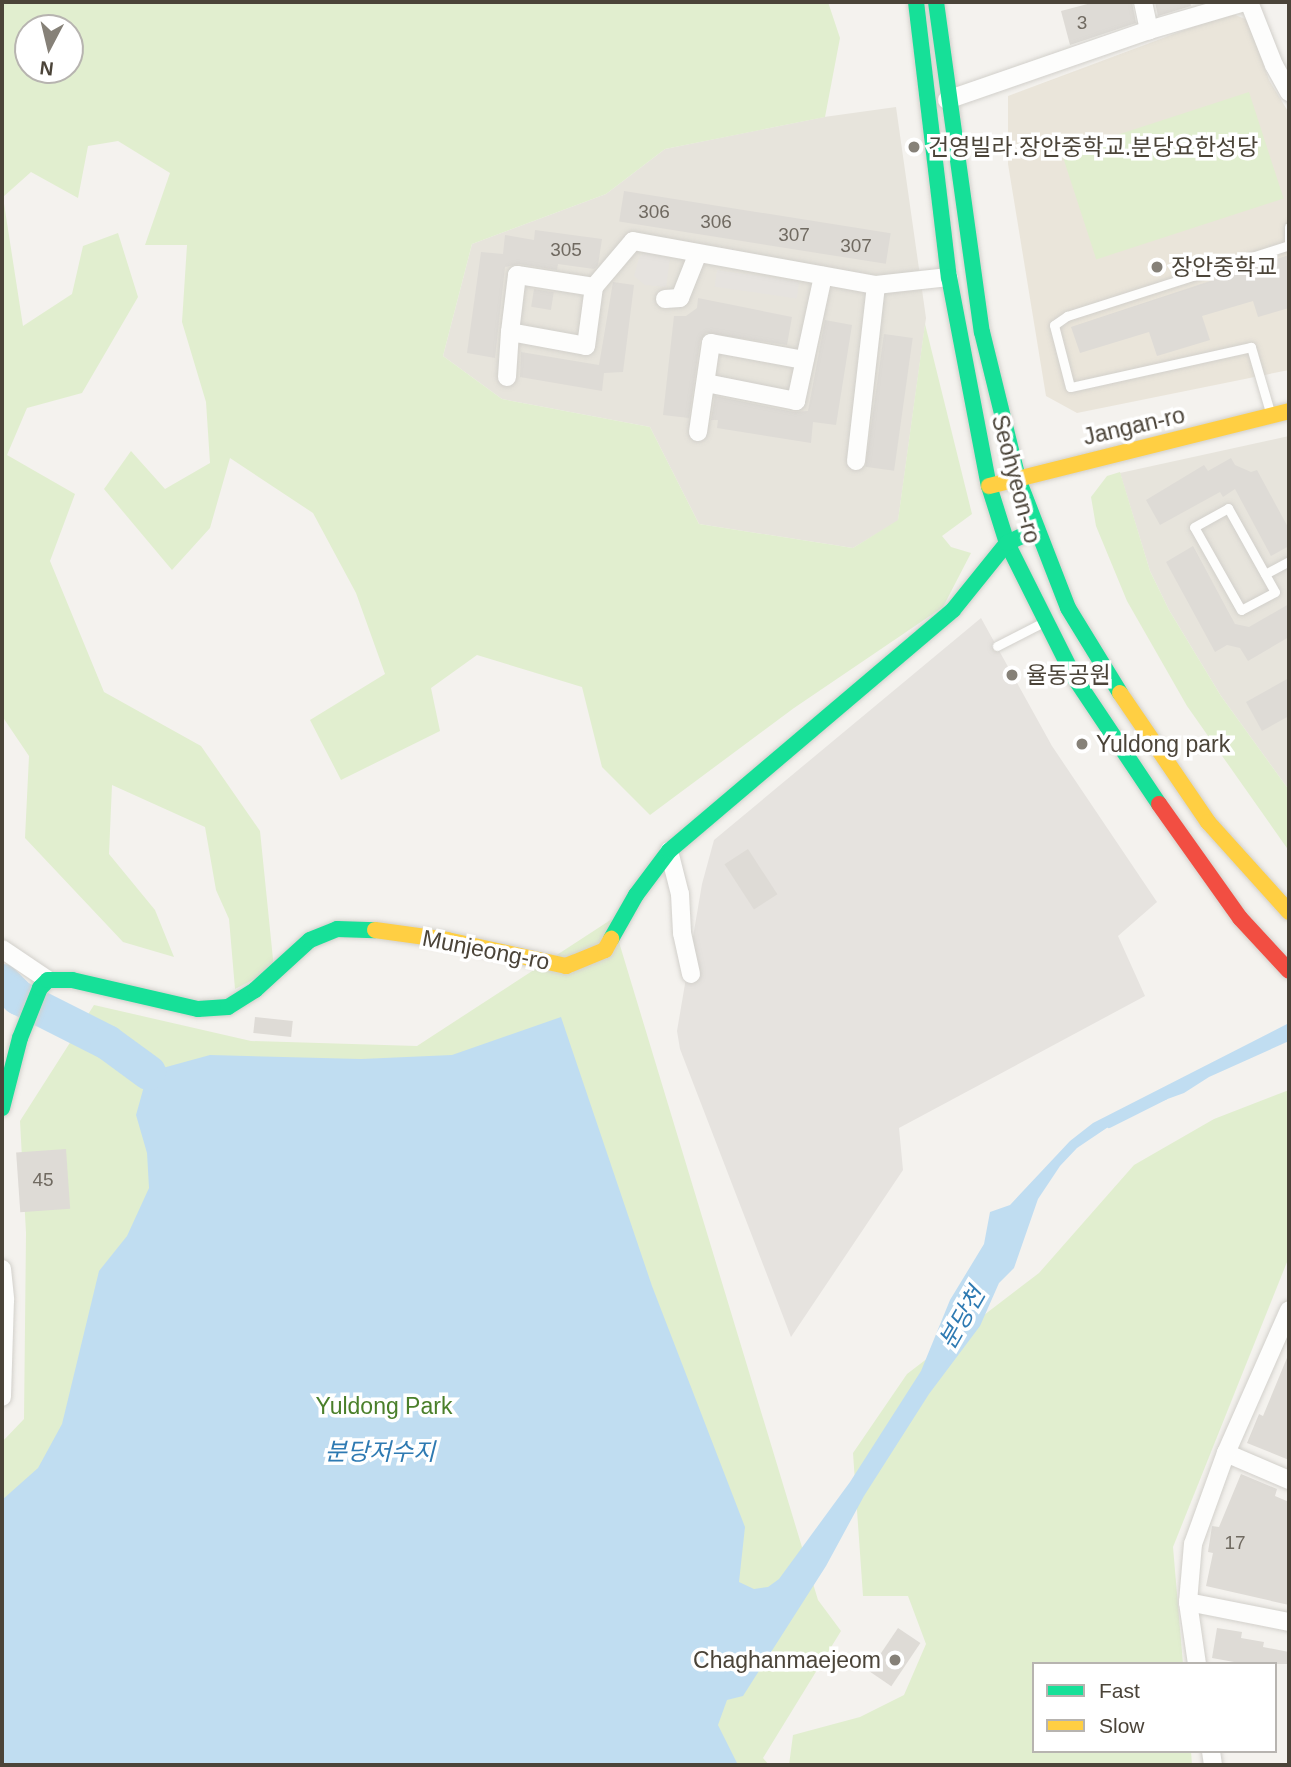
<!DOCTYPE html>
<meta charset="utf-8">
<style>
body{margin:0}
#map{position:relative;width:1291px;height:1767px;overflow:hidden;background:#f4f2ee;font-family:Helvetica,"Noto Sans KR",sans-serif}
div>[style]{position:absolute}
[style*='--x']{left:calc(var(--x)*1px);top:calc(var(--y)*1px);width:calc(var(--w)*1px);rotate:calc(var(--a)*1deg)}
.residential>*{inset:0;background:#e7e4dc}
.education>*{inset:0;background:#eae5da}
.green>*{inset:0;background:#e1eecf;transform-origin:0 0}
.parking>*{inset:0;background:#e6e3df;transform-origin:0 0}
.water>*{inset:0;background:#c0ddf1}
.stream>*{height:6px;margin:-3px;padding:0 3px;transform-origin:3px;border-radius:3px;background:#c0ddf1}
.river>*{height:35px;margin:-17.5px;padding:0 17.5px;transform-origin:17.5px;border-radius:17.5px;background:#c0ddf1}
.building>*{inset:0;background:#dedbd6;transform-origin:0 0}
.roads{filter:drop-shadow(0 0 2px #d2d0cb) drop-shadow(0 0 2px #d2d0cb)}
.lane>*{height:9px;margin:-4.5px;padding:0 4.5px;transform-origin:4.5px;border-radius:4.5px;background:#fdfdfc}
.street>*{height:18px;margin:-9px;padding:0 9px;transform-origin:9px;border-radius:9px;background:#fdfdfc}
.fast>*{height:16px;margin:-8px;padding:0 8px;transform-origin:8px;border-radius:8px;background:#16e098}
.slow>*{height:16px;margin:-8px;padding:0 8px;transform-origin:8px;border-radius:8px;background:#ffcf43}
.jam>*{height:16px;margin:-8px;padding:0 8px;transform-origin:8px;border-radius:8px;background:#f24e42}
.dots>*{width:19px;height:19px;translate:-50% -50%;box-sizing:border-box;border:4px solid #fff;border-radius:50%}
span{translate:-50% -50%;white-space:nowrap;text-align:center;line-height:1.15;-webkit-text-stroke:7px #fff;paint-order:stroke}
.number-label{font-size:19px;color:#706a61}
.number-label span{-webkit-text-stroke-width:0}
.poi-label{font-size:23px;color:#4b4439}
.left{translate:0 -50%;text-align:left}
.right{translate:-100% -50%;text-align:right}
.street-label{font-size:23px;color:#4b4439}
.park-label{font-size:23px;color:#4a7f2a}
.water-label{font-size:24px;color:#2e7ab2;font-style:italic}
.frame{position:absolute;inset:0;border:4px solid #4b4439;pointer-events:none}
.legend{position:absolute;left:1032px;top:1662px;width:245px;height:91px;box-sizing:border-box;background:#fff;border:2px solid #b7b4b0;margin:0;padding:9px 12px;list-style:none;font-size:21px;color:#4b4439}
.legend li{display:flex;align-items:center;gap:14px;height:35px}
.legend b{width:35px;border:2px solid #b7b4b0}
.north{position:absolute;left:14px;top:14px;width:70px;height:70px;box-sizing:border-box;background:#fff;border:2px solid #b7b4b0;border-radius:50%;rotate:187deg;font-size:19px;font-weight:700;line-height:28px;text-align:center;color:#4b4439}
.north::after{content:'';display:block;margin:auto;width:24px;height:32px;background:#868178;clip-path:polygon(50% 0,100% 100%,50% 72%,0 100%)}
</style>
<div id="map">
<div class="residential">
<i style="clip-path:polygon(896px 107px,926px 318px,898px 521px,853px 548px,699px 524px,650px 427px,502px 399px,443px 356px,472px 244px,606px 194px,665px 149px,824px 117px)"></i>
<i style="clip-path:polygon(1289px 436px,1289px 790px,1221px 696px,1169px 610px,1150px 571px,1120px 473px)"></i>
</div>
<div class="education">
<i style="clip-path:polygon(1230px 13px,1248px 20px,1269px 80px,1289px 113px,1289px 370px,1077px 413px,1046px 396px,1008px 164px,1008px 96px)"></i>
</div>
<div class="green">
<i style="clip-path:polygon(evenodd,2px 2px,828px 2px,840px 38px,825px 117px,665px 149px,606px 194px,472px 244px,443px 356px,502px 399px,650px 427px,699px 524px,853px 548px,898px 520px,925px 324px,972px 514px,942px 536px,951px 547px,971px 553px,943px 607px,794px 708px,650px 815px,602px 767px,582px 687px,477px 655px,431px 688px,440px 731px,341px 780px,310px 720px,385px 674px,356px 593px,313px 513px,230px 458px,210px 528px,172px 570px,104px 489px,131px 451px,165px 489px,210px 463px,206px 402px,182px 322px,187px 245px,145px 245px,170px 173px,118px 141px,88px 146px,78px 198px,31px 172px,3px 197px,23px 326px,72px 294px,83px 246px,118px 233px,138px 297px,82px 393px,27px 408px,7px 455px,75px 494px,50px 561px,104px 692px,201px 746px,260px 831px,274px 969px,235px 989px,229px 919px,216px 890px,205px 827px,112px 785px,109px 854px,155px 910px,174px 957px,123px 942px,25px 838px,29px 756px,2px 716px,2px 2px,28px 28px,70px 28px,70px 70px,28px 70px,28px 28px)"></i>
<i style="left:1249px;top:92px;width:112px;height:197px;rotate:72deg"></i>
<i style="clip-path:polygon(1120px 472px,1150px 571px,1169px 610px,1221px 696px,1289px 790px,1289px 851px,1187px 706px,1127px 601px,1096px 526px,1091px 497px,1107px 476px)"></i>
<i style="clip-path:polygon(612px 919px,818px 1600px,841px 1631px,763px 1758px,769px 1765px,2px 1765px,2px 1442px,24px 1419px,26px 1233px,20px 1121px,94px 1005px,251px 1041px,417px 1046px)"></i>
<i style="clip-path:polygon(1289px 1090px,1289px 1257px,1173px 1547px,1183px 1664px,1034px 1664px,1034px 1751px,1191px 1751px,1192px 1765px,789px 1765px,793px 1735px,860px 1717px,904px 1695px,926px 1644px,908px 1596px,863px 1596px,853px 1453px,907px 1374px,1039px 1273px,1134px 1165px,1214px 1119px)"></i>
</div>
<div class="parking">
<i style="clip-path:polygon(645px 252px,670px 258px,666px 287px,645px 285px,634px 276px,639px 258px)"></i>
<i style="left:717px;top:270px;width:83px;height:17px;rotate:8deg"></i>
<i style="clip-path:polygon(981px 618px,1052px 746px,1157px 902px,1118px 936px,1145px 996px,899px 1128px,903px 1170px,791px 1337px,680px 1049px,677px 1031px,702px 884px,714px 840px)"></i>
</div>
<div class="water">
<i style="clip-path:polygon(561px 1017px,652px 1286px,745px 1527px,739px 1582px,754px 1589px,768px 1587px,779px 1579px,850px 1482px,921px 1371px,950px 1300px,984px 1244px,990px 1212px,1010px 1205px,1070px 1141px,1093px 1123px,1289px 1023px,1289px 1041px,1209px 1077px,1184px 1093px,1129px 1113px,1077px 1148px,1060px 1166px,1038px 1199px,1014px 1268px,999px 1283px,980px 1326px,929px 1394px,864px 1496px,826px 1566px,743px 1696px,727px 1700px,718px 1725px,738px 1765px,2px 1765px,2px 1500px,38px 1468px,62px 1424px,99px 1271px,127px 1236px,149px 1188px,147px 1153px,136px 1115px,148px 1072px,210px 1055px,361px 1059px,452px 1055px)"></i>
</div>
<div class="stream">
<i style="--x:1109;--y:1125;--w:63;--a:-26.6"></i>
</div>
<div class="river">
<i style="--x:2;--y:981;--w:23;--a:45"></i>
<i style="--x:18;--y:997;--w:100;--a:26.8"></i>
<i style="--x:107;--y:1042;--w:51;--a:36.2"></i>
</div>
<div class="building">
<i style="clip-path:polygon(1095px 2px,1132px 2px,1136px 23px,1070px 45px,1061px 11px)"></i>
<i style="clip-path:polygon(1155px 2px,1190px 2px,1191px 6px,1158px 16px)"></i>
<i style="left:624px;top:191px;width:270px;height:31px;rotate:9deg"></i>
<i style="clip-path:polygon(535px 230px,602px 239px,598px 265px,594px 269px,558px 264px,557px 270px,519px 264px,505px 267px,495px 358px,467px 353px,481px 252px,503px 254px,505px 235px,534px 240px)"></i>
<i style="clip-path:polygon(1289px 255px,1289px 308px,1258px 317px,1253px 301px,1202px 316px,1210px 340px,1157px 356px,1149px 332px,1080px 353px,1071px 327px)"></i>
<i style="clip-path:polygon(613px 282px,634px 285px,623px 372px,604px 373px,602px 391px,520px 377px,521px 352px,599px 365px)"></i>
<i style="left:534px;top:289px;width:20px;height:18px;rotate:9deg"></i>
<i style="clip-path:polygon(698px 298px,792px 317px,787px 345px,706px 333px,700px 341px,689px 418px,663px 415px,674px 316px,686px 316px,697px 308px)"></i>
<i style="clip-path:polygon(825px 320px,852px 325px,836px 425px,813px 422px,811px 443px,717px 428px,718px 420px,711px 420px,715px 396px,794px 412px,808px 411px)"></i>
<i style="left:884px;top:334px;width:29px;height:134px;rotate:8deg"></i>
<i style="clip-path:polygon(1231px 458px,1235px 465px,1251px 472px,1257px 470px,1289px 529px,1289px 546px,1271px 556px,1235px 489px,1223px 497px,1220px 492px,1160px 525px,1146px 500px,1204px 465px,1208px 471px)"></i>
<i style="clip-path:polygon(1193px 546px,1235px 624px,1249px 627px,1289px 604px,1289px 637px,1248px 661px,1240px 648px,1227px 645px,1215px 652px,1166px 562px)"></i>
<i style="clip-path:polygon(1289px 678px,1289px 716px,1262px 731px,1246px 702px)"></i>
<i style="left:748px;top:849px;width:54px;height:28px;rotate:57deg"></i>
<i style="left:255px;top:1017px;width:38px;height:16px;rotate:6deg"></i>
<i style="left:66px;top:1149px;width:60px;height:50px;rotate:86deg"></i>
<i style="clip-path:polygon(1289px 1353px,1289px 1460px,1247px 1443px,1259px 1414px,1263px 1416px)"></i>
<i style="clip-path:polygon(1241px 1474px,1277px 1489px,1275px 1496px,1289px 1502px,1289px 1605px,1206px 1586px,1213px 1553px,1208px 1552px,1212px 1526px,1219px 1527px)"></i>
<i style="left:898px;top:1628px;width:27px;height:52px;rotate:34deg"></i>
<i style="clip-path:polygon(1217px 1628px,1242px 1632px,1241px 1638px,1264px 1642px,1263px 1647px,1289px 1652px,1289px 1664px,1245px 1664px,1212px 1658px)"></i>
</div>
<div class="roads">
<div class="lane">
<i style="--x:1289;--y:227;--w:17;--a:90"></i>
<i style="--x:1270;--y:412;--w:68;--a:-106.3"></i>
<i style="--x:1251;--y:347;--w:185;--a:167.5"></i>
<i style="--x:1070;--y:387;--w:64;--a:-104.5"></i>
<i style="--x:1054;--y:325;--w:16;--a:-35"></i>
<i style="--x:1067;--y:316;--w:233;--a:-17.7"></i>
<i style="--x:1228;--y:508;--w:96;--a:60.8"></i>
<i style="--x:1275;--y:592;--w:38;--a:152"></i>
<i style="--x:1241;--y:610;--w:95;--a:-119.5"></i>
<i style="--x:1194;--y:527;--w:39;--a:-29"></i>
<i style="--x:1265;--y:574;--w:27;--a:-28"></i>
<i style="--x:997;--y:646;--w:53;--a:-27.1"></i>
</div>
<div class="street">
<i style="--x:1143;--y:2;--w:29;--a:78"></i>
<i style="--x:1249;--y:2;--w:68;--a:68.4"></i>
<i style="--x:1274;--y:65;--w:31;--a:61"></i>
<i style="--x:947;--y:100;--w:214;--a:-19.1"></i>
<i style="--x:1149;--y:30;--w:100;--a:-16.3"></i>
<i style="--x:594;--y:287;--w:78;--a:-171.1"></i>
<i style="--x:517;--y:275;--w:57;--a:97"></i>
<i style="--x:510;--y:332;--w:77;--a:10.4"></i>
<i style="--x:586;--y:346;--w:60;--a:-82.3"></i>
<i style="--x:594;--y:287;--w:60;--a:-49.7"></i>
<i style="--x:633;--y:241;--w:247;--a:10.3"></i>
<i style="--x:876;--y:285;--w:73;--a:-6.3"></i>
<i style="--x:665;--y:299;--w:15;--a:-4"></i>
<i style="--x:680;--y:298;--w:48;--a:-68.2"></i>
<i style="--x:507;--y:377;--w:45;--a:-86.2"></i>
<i style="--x:706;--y:383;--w:92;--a:11.3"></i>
<i style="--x:796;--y:401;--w:128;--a:-77.8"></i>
<i style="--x:698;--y:432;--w:90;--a:-81.7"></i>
<i style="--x:711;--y:343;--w:95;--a:10.4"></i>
<i style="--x:856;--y:461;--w:177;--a:-83.5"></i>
<i style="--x:669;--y:851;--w:44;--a:75.7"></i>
<i style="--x:680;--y:894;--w:39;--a:87"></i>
<i style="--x:682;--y:933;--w:42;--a:77.6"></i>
<i style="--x:2;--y:949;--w:55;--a:34"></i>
<i style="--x:2;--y:1269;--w:31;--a:84"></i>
<i style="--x:5;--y:1300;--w:97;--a:91.8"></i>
<i style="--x:1226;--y:1453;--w:69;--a:23.2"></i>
<i style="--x:1188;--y:1602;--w:103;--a:11.2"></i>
<i style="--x:1197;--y:1664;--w:63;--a:-98.3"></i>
<i style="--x:1188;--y:1602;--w:58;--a:-85.1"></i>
<i style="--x:1193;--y:1544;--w:97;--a:-70.1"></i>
<i style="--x:1226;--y:1453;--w:156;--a:-66.2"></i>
<i style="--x:1211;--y:1751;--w:14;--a:82"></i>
</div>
<div class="fast">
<i style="--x:916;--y:2;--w:277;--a:83.2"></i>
<i style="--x:949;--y:277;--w:213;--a:79.2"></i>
<i style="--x:989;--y:486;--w:60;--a:72.5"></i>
<i style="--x:1007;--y:543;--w:150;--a:63.4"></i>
<i style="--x:1074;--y:677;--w:153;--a:56.2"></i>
<i style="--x:936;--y:2;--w:333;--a:82.1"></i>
<i style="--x:982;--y:332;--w:151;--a:76.2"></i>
<i style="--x:1018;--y:479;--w:138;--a:68.8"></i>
<i style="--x:1068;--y:608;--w:100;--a:58.5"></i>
<i style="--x:611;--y:939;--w:51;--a:-60.4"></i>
<i style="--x:636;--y:895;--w:55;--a:-53.1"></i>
<i style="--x:669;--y:851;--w:372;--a:-40.3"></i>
<i style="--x:953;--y:610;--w:86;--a:-51.1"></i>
<i style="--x:1007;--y:543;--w:33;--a:-25"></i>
<i style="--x:2;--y:1108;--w:72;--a:-75.6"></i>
<i style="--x:20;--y:1038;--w:54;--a:-68.2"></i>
<i style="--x:40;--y:988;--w:11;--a:-45"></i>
<i style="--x:48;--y:980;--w:24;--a:0"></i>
<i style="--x:72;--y:980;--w:129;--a:13"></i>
<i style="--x:198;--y:1009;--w:30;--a:-4"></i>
<i style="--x:228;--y:1007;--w:32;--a:-32"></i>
<i style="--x:255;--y:990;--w:74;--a:-42.3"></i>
<i style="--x:310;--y:940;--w:29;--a:-22"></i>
<i style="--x:337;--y:929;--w:38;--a:2"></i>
</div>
<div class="slow">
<i style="--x:989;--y:486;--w:309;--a:-14"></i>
<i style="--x:1120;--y:693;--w:156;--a:55.7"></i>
<i style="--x:1208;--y:822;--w:121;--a:48"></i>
<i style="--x:375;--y:930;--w:73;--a:7.9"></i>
<i style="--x:447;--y:940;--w:122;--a:12.3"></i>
<i style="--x:566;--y:966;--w:42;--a:-22.3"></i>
<i style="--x:605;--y:950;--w:13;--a:-61"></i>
</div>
<div class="jam">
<i style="--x:1159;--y:804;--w:140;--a:54.6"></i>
<i style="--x:1240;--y:918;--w:72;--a:47.2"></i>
</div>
</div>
<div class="dots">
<i style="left:914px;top:147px;background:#868178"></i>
<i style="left:1157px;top:267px;background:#868178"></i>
<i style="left:1012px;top:675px;background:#868178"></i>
<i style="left:1082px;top:744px;background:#868178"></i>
<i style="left:895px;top:1660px;background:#868178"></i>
</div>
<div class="number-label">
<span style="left:1082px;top:23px">3</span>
<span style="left:654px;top:212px">306</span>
<span style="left:716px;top:222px">306</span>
<span style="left:794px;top:235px">307</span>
<span style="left:856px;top:246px">307</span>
<span style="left:566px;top:250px">305</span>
<span style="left:43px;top:1180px">45</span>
<span style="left:1235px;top:1543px">17</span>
</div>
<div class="poi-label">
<span class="left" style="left:928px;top:147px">건영빌라.장안중학교.분당요한성당</span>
<span class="left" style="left:1171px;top:267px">장안중학교</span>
<span class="left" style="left:1026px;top:675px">율동공원</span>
<span class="left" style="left:1096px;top:744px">Yuldong park</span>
<span class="right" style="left:881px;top:1660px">Chaghanmaejeom</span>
</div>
<div class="street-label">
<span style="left:1134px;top:426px;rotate:-13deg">Jangan-ro</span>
<span style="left:1016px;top:479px;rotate:75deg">Seohyeon-ro</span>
<span style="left:486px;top:950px;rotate:11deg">Munjeong-ro</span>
</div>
<div class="park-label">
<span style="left:384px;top:1406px">Yuldong Park</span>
</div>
<div class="water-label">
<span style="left:962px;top:1318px;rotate:-60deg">분당천</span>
<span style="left:380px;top:1452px">분당저수지</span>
</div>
<div class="frame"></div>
<ul class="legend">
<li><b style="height:9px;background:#16e098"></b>Fast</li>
<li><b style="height:9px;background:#ffcf43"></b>Slow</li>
</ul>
<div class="north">N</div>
</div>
